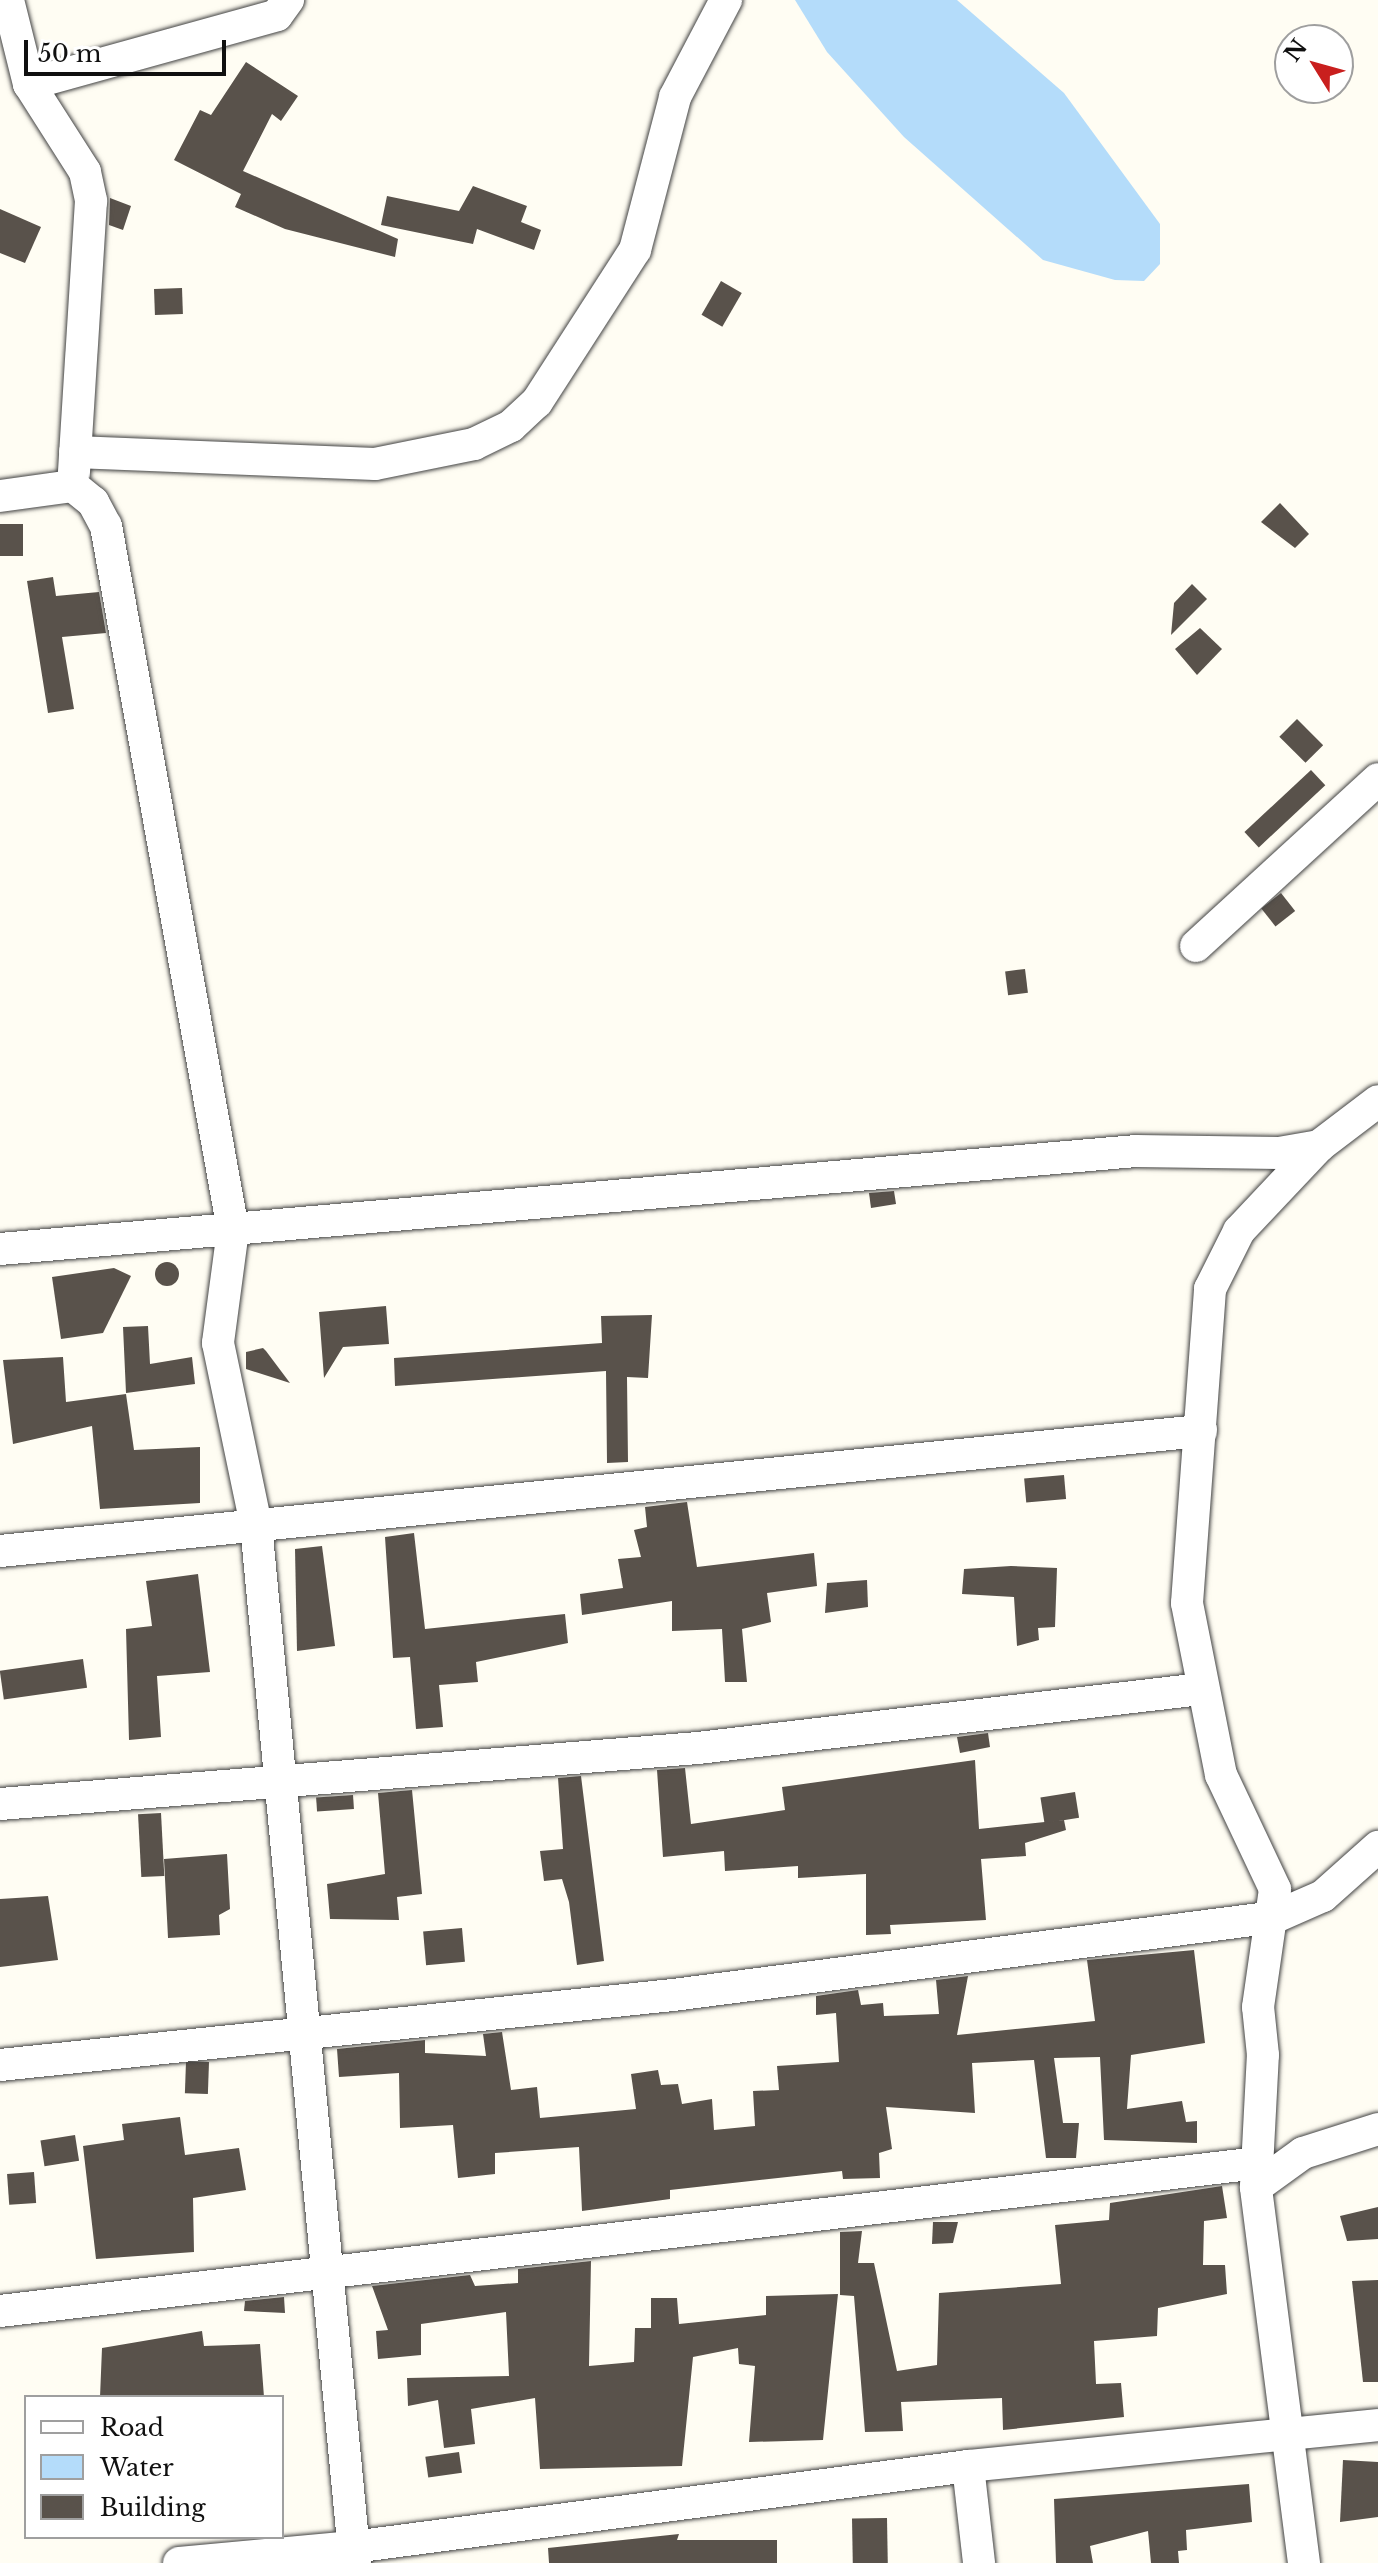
<!DOCTYPE html>
<style>
body{margin:0}
#map{position:relative;width:1378px;height:2563px;overflow:hidden;background:#fffdf3;font-family:"Libre Baskerville",serif}
div>[style]{position:absolute}
[style*='--x']{left:calc(var(--x)*1px);top:calc(var(--y)*1px);width:calc(var(--w)*1px);rotate:calc(var(--a)*1deg)}
.water>*{inset:0;background:#b4dcfa}
.building>*{inset:0;background:#59524b;transform-origin:0 0}
.round{border-radius:50%}
.roads{filter:drop-shadow(0 0 2px #434343) drop-shadow(0 0 2px #434343)}
.minor>*{height:32px;margin:-16px;padding:0 16px;transform-origin:16px;border-radius:16px;background:#fff}
span{translate:-50% -50%;white-space:nowrap;text-align:center;line-height:1.15;-webkit-text-stroke:8px #fff;paint-order:stroke}
.legend{position:absolute;left:24px;top:2395px;width:260px;height:144px;box-sizing:border-box;background:#fff;border:2px solid #9f9f9f;margin:0;padding:10px 14px;list-style:none;font-size:24px;color:#101010}
.legend li{display:flex;align-items:center;gap:16px;height:40px}
.legend b{width:40px;border:2px solid #9f9f9f}
.north{position:absolute;left:1274px;top:24px;width:80px;height:80px;box-sizing:border-box;background:#fff;border:2px solid #9f9f9f;border-radius:50%;rotate:307deg;font-size:22px;font-weight:700;line-height:32px;text-align:center;color:#101010}
.north::after{content:'';display:block;margin:auto;width:28px;height:36px;background:#c91f1e;clip-path:polygon(50% 0,100% 100%,50% 72%,0 100%)}
.scale{position:absolute;left:24px;top:40px;width:202px;height:36px;box-sizing:border-box;border:4px solid #101010;border-top:0;padding-left:10px;font-size:24px;line-height:28px;white-space:nowrap;color:#101010;-webkit-text-stroke:6px #fff;paint-order:stroke}
</style>
<div id="map">
<div class="water">
<i style="clip-path:polygon(795px 0,957px 0,1064px 93px,1160px 224px,1160px 264px,1144px 281px,1115px 280px,1043px 260px,904px 137px,827px 52px)"></i>
</div>
<div class="building">
<i style="clip-path:polygon(246px 62px,298px 96px,281px 121px,272px 114px,243px 171px,398px 239px,395px 257px,285px 229px,235px 207px,241px 194px,174px 160px,200px 110px,211px 115px)"></i>
<i style="clip-path:polygon(473px 186px,527px 206px,521px 222px,541px 230px,534px 250px,477px 229px,473px 244px,381px 225px,387px 196px,459px 211px)"></i>
<i style="clip-path:polygon(110px 198px,131px 206px,123px 230px,109px 225px)"></i>
<i style="clip-path:polygon(0 209px,41px 227px,25px 263px,0 253px)"></i>
<i style="left:721px;top:281px;width:24px;height:39px;rotate:30deg"></i>
<i style="left:182px;top:288px;width:26px;height:28px;rotate:88deg"></i>
<i style="clip-path:polygon(1280px 503px,1309px 534px,1295px 548px,1261px 522px)"></i>
<i style="left:0;top:524px;width:23px;height:32px"></i>
<i style="clip-path:polygon(53px 577px,56px 596px,99px 592px,106px 633px,62px 637px,74px 709px,48px 713px,27px 581px)"></i>
<i style="clip-path:polygon(1192px 584px,1207px 599px,1171px 635px,1174px 603px)"></i>
<i style="clip-path:polygon(1200px 628px,1222px 649px,1197px 675px,1175px 649px)"></i>
<i style="left:1297px;top:719px;width:37px;height:25px;rotate:45deg"></i>
<i style="left:1311px;top:770px;width:21px;height:91px;rotate:47deg"></i>
<i style="left:1281px;top:893px;width:23px;height:25px;rotate:52deg"></i>
<i style="left:1025px;top:969px;width:24px;height:20px;rotate:83deg"></i>
<i style="clip-path:polygon(894px 1191px,896px 1204px,871px 1208px,869px 1193px)"></i>
<i class="round" style="left:155px;top:1262px;width:24px;height:24px"></i>
<i style="clip-path:polygon(114px 1268px,131px 1276px,103px 1333px,61px 1339px,52px 1277px)"></i>
<i style="clip-path:polygon(386px 1306px,389px 1344px,343px 1347px,324px 1378px,319px 1312px)"></i>
<i style="clip-path:polygon(652px 1315px,648px 1378px,627px 1377px,628px 1462px,607px 1463px,606px 1371px,395px 1386px,394px 1358px,602px 1343px,601px 1316px)"></i>
<i style="clip-path:polygon(148px 1326px,150px 1364px,192px 1357px,195px 1384px,126px 1393px,123px 1327px)"></i>
<i style="clip-path:polygon(263px 1348px,266px 1351px,290px 1383px,246px 1369px,246px 1352px)"></i>
<i style="clip-path:polygon(63px 1357px,66px 1402px,126px 1394px,134px 1450px,200px 1447px,200px 1503px,100px 1509px,92px 1426px,13px 1444px,3px 1360px)"></i>
<i style="left:1064px;top:1475px;width:24px;height:40px;rotate:85deg"></i>
<i style="clip-path:polygon(687px 1502px,697px 1567px,814px 1553px,817px 1586px,767px 1593px,771px 1622px,742px 1629px,747px 1682px,725px 1682px,722px 1629px,672px 1631px,672px 1601px,582px 1615px,580px 1594px,623px 1588px,618px 1559px,641px 1557px,634px 1530px,647px 1527px,645px 1507px)"></i>
<i style="clip-path:polygon(414px 1533px,425px 1629px,565px 1614px,568px 1643px,476px 1662px,478px 1682px,439px 1685px,443px 1727px,416px 1729px,410px 1657px,393px 1658px,385px 1537px)"></i>
<i style="clip-path:polygon(322px 1546px,335px 1646px,297px 1651px,295px 1549px)"></i>
<i style="clip-path:polygon(1011px 1566px,1057px 1568px,1055px 1627px,1038px 1628px,1039px 1640px,1017px 1646px,1014px 1597px,962px 1594px,964px 1569px)"></i>
<i style="clip-path:polygon(198px 1574px,210px 1672px,157px 1676px,161px 1737px,129px 1740px,126px 1629px,152px 1626px,146px 1581px)"></i>
<i style="clip-path:polygon(867px 1580px,868px 1607px,825px 1613px,827px 1583px)"></i>
<i style="left:83px;top:1659px;width:29px;height:84px;rotate:82deg"></i>
<i style="clip-path:polygon(988px 1733px,990px 1747px,960px 1753px,957px 1737px)"></i>
<i style="clip-path:polygon(975px 1760px,979px 1829px,1064px 1820px,1066px 1830px,1025px 1843px,1026px 1856px,981px 1859px,986px 1920px,890px 1925px,891px 1934px,866px 1935px,866px 1874px,798px 1878px,798px 1866px,725px 1871px,724px 1851px,663px 1857px,657px 1770px,685px 1768px,691px 1824px,785px 1810px,782px 1787px)"></i>
<i style="clip-path:polygon(581px 1776px,604px 1961px,577px 1965px,569px 1902px,562px 1879px,544px 1881px,540px 1851px,563px 1849px,558px 1778px)"></i>
<i style="clip-path:polygon(412px 1790px,422px 1894px,397px 1897px,399px 1920px,330px 1919px,327px 1884px,385px 1874px,378px 1793px)"></i>
<i style="left:1075px;top:1792px;width:26px;height:35px;rotate:81deg"></i>
<i style="left:353px;top:1795px;width:14px;height:37px;rotate:86deg"></i>
<i style="left:161px;top:1813px;width:63px;height:23px;rotate:87deg"></i>
<i style="clip-path:polygon(227px 1854px,230px 1909px,219px 1915px,220px 1935px,168px 1938px,164px 1859px)"></i>
<i style="clip-path:polygon(48px 1896px,58px 1960px,0 1967px,0 1899px)"></i>
<i style="left:462px;top:1928px;width:34px;height:39px;rotate:85deg"></i>
<i style="clip-path:polygon(1194px 1950px,1205px 2043px,1131px 2055px,1127px 2109px,1182px 2101px,1186px 2122px,1197px 2121px,1197px 2143px,1104px 2140px,1100px 2057px,1054px 2058px,1063px 2123px,1079px 2123px,1076px 2158px,1046px 2158px,1034px 2060px,972px 2063px,975px 2113px,886px 2107px,892px 2149px,879px 2153px,880px 2178px,843px 2179px,842px 2171px,670px 2190px,670px 2199px,582px 2211px,579px 2147px,495px 2153px,495px 2174px,458px 2178px,453px 2125px,400px 2128px,399px 2073px,339px 2077px,337px 2049px,425px 2040px,425px 2053px,486px 2056px,483px 2034px,502px 2032px,511px 2090px,537px 2087px,540px 2118px,636px 2109px,631px 2074px,658px 2070px,661px 2085px,678px 2084px,682px 2104px,712px 2099px,714px 2130px,755px 2126px,753px 2091px,779px 2090px,777px 2066px,839px 2062px,836px 2013px,816px 2015px,816px 1996px,858px 1990px,861px 2005px,883px 2003px,884px 2016px,939px 2014px,936px 1980px,968px 1976px,957px 2035px,1095px 2021px,1087px 1960px)"></i>
<i style="left:209px;top:2062px;width:32px;height:23px;rotate:92deg"></i>
<i style="clip-path:polygon(180px 2117px,185px 2155px,239px 2148px,246px 2190px,193px 2198px,194px 2252px,96px 2259px,83px 2146px,124px 2140px,122px 2124px)"></i>
<i style="left:75px;top:2135px;width:26px;height:35px;rotate:81deg"></i>
<i style="left:34px;top:2172px;width:31px;height:27px;rotate:86deg"></i>
<i style="clip-path:polygon(1222px 2186px,1227px 2218px,1204px 2221px,1203px 2265px,1225px 2265px,1227px 2294px,1158px 2308px,1157px 2336px,1094px 2341px,1096px 2384px,1121px 2383px,1124px 2417px,1003px 2430px,1002px 2398px,901px 2402px,903px 2431px,865px 2432px,854px 2296px,840px 2295px,840px 2232px,862px 2231px,858px 2263px,874px 2263px,897px 2371px,937px 2365px,939px 2293px,1061px 2284px,1055px 2225px,1109px 2220px,1110px 2203px)"></i>
<i style="clip-path:polygon(1378px 2207px,1378px 2239px,1347px 2241px,1340px 2216px)"></i>
<i style="clip-path:polygon(933px 2222px,958px 2222px,953px 2243px,932px 2244px)"></i>
<i style="clip-path:polygon(591px 2261px,589px 2366px,634px 2362px,635px 2328px,651px 2328px,651px 2298px,677px 2298px,679px 2324px,766px 2315px,766px 2296px,838px 2294px,823px 2440px,749px 2442px,755px 2366px,739px 2364px,738px 2348px,693px 2357px,682px 2466px,540px 2469px,535px 2398px,471px 2409px,475px 2444px,444px 2448px,438px 2400px,408px 2406px,407px 2378px,509px 2376px,506px 2312px,421px 2324px,421px 2355px,378px 2359px,376px 2331px,388px 2330px,372px 2286px,470px 2275px,475px 2286px,518px 2283px,518px 2269px)"></i>
<i style="clip-path:polygon(1378px 2280px,1378px 2382px,1363px 2382px,1352px 2281px)"></i>
<i style="clip-path:polygon(284px 2297px,285px 2313px,244px 2311px,245px 2301px)"></i>
<i style="clip-path:polygon(202px 2331px,204px 2346px,260px 2344px,264px 2397px,100px 2397px,102px 2348px)"></i>
<i style="left:459px;top:2452px;width:21px;height:34px;rotate:82deg"></i>
<i style="clip-path:polygon(1343px 2460px,1378px 2462px,1378px 2517px,1340px 2522px)"></i>
<i style="clip-path:polygon(1249px 2484px,1252px 2522px,1186px 2530px,1187px 2550px,1178px 2551px,1179px 2563px,1151px 2563px,1148px 2531px,1090px 2546px,1093px 2563px,1056px 2563px,1054px 2499px)"></i>
<i style="left:887px;top:2518px;width:45px;height:35px;rotate:89deg"></i>
<i style="clip-path:polygon(679px 2534px,677px 2540px,777px 2540px,777px 2563px,549px 2563px,548px 2548px)"></i>
</div>
<div class="roads">
<div class="minor">
<i style="--x:8;--y:0;--w:87;--a:76"></i>
<i style="--x:29;--y:84;--w:104;--a:57.5"></i>
<i style="--x:85;--y:172;--w:30;--a:78"></i>
<i style="--x:91;--y:201;--w:272;--a:93.6"></i>
<i style="--x:29;--y:84;--w:257;--a:-15.5"></i>
<i style="--x:277;--y:15;--w:19;--a:-54"></i>
<i style="--x:75;--y:452;--w:300;--a:2.3"></i>
<i style="--x:375;--y:464;--w:101;--a:-11.4"></i>
<i style="--x:474;--y:444;--w:41;--a:-25.9"></i>
<i style="--x:511;--y:426;--w:35;--a:-43"></i>
<i style="--x:537;--y:402;--w:181;--a:-57.2"></i>
<i style="--x:635;--y:250;--w:158;--a:-75.3"></i>
<i style="--x:675;--y:97;--w:110;--a:-62.3"></i>
<i style="--x:0;--y:496;--w:74;--a:-7.8"></i>
<i style="--x:73;--y:486;--w:26;--a:39"></i>
<i style="--x:93;--y:502;--w:27;--a:62"></i>
<i style="--x:106;--y:526;--w:715;--a:79.77"></i>
<i style="--x:233;--y:1230;--w:114;--a:97.6"></i>
<i style="--x:218;--y:1343;--w:186;--a:78.2"></i>
<i style="--x:256;--y:1525;--w:1043;--a:84.55"></i>
<i style="--x:1196;--y:946;--w:247;--a:-42.5"></i>
<i style="--x:0;--y:1249;--w:1140;--a:-4.93"></i>
<i style="--x:1136;--y:1151;--w:143;--a:0.8"></i>
<i style="--x:1279;--y:1153;--w:41;--a:-9.9"></i>
<i style="--x:1319;--y:1146;--w:74;--a:-37.3"></i>
<i style="--x:0;--y:1551;--w:1207;--a:-5.71"></i>
<i style="--x:0;--y:1804;--w:700;--a:-4.59"></i>
<i style="--x:698;--y:1748;--w:506;--a:-6.69"></i>
<i style="--x:0;--y:2065;--w:677;--a:-5.94"></i>
<i style="--x:673;--y:1995;--w:607;--a:-7.38"></i>
<i style="--x:1275;--y:1917;--w:52;--a:-23.6"></i>
<i style="--x:1323;--y:1896;--w:74;--a:-41.7"></i>
<i style="--x:1256;--y:2187;--w:58;--a:-35.9"></i>
<i style="--x:1303;--y:2153;--w:79;--a:-17.7"></i>
<i style="--x:0;--y:2311;--w:1267;--a:-6.71"></i>
<i style="--x:968;--y:2466;--w:98;--a:83.5"></i>
<i style="--x:179;--y:2563;--w:175;--a:-5.3"></i>
<i style="--x:353;--y:2547;--w:620;--a:-7.5"></i>
<i style="--x:968;--y:2466;--w:412;--a:-5.7"></i>
<i style="--x:1304;--y:2563;--w:379;--a:-97.3"></i>
<i style="--x:1256;--y:2187;--w:132;--a:-87"></i>
<i style="--x:1263;--y:2055;--w:48;--a:-95.9"></i>
<i style="--x:1258;--y:2007;--w:119;--a:-81.8"></i>
<i style="--x:1275;--y:1889;--w:126;--a:-115.3"></i>
<i style="--x:1221;--y:1775;--w:175;--a:-101.2"></i>
<i style="--x:1187;--y:1603;--w:315;--a:-85.8"></i>
<i style="--x:1210;--y:1289;--w:65;--a:-63.4"></i>
<i style="--x:1239;--y:1231;--w:117;--a:-46.7"></i>
</div>
</div>
<ul class="legend">
<li><b style="height:10px;background:#fff"></b>Road</li>
<li><b style="height:22px;background:#b4dcfa"></b>Water</li>
<li><b style="height:22px;background:#59524b"></b>Building</li>
</ul>
<div class="north">N</div>
<div class="scale">50 m</div>
</div>
